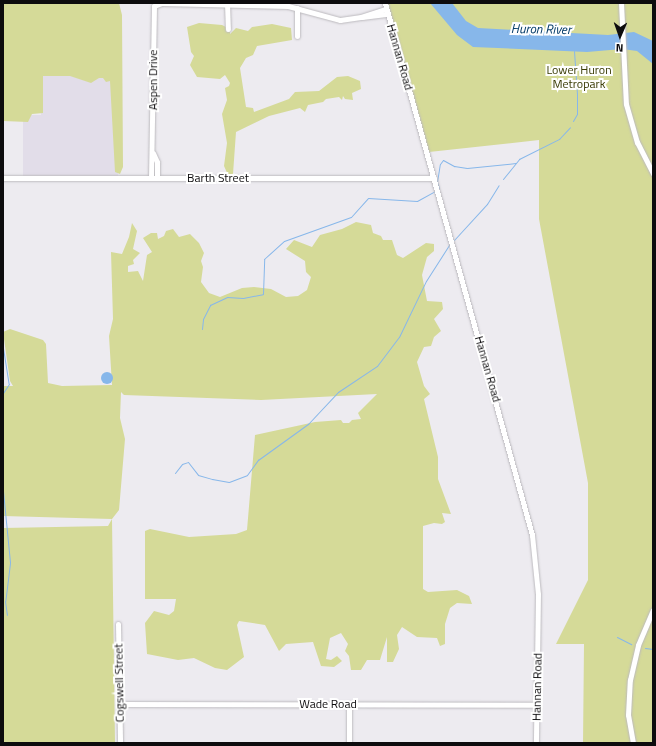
<!DOCTYPE html>
<style>
body{margin:0}
#map{position:relative;width:656px;height:746px;overflow:hidden;background:#edebf0;font-family:"Titillium Web",sans-serif}
div>[style]{position:absolute}
[style*='--x']{left:calc(var(--x)*1px);top:calc(var(--y)*1px);width:calc(var(--w)*1px);rotate:calc(var(--a)*1deg)}
.built>*{inset:0;background:#e2dde9}
.green>*{inset:0;background:#d5da98}
.water>*{inset:0;background:#87b7ea}
.round{border-radius:50%}
.stream>*{height:1px;margin:-0.5px;padding:0 0.5px;transform-origin:0.5px;border-radius:0.5px;background:#87b7ea}
.roads{filter:drop-shadow(0 0 1px #bcbabe) drop-shadow(0 0 1px #bcbabe)}
.minor>*{height:5px;margin:-2.5px;padding:0 2.5px;transform-origin:2.5px;border-radius:2.5px;background:#fff}
span{translate:-50% -50%;white-space:nowrap;text-align:center;line-height:1.15;-webkit-text-stroke:4px #fff;paint-order:stroke}
.street-label{font-size:12px;color:#0d0c0e}
.park-label{font-size:12px;color:#383a03}
.water-label{font-size:13px;color:#013966;font-style:italic}
.frame{position:absolute;inset:0;border:4px solid #0d0c0e;pointer-events:none}
.north{position:absolute;left:600px;top:16px;width:40px;height:40px;-webkit-text-stroke:3px #fff;paint-order:stroke;rotate:182deg;font-size:11px;font-weight:700;line-height:16px;text-align:center;color:#0d0c0e}
.north::after{content:'';display:block;margin:auto;width:14px;height:18px;background:#0d0c0e;clip-path:polygon(50% 0,100% 100%,50% 72%,0 100%)}
</style>
<div id="map">
<div class="built">
<i style="clip-path:polygon(40px 74px,117px 74px,118px 176px,23px 177px,23px 115px,41px 115px)"></i>
</div>
<div class="green">
<i style="clip-path:polygon(3px 3px,119px 3px,122px 15px,123px 167px,120px 174px,115px 172px,110px 81px,106px 82px,103px 78px,99px 78px,91px 83px,70px 76px,43px 76px,43px 113px,32px 114px,28px 122px,3px 121px)"></i>
<i style="clip-path:polygon(387px 3px,653px 3px,653px 743px,583px 743px,584px 644px,556px 644px,588px 580px,588px 483px,539px 219px,539px 140px,429px 152px)"></i>
<i style="clip-path:polygon(199px 23px,222px 25px,230px 29px,230px 34px,236px 28px,248px 31px,252px 27px,272px 24px,291px 28px,292px 40px,257px 46px,253px 55px,246px 58px,240px 68px,246px 107px,253px 108px,254px 112px,289px 99px,295px 92px,319px 91px,337px 77px,348px 76px,360px 81px,361px 89px,352px 93px,353px 100px,345px 99px,343px 96px,342px 100px,339px 97px,326px 99px,323px 102px,308px 105px,305px 112px,300px 108px,269px 116px,236px 132px,233px 174px,228px 175px,224px 166px,227px 143px,222px 114px,227px 100px,225px 88px,229px 86px,230px 83px,225px 75px,220px 79px,197px 77px,190px 65px,194px 56px,191px 52px,187px 27px)"></i>
<i style="clip-path:polygon(356px 222px,371px 225px,373px 233px,381px 236px,383px 240px,392px 240px,397px 255px,403px 258px,426px 243px,434px 244px,434px 251px,427px 257px,422px 275px,427px 301px,442px 302px,443px 309px,434px 319px,441px 331px,434px 337px,431px 346px,424px 347px,417px 362px,424px 386px,430px 394px,424px 399px,438px 457px,438px 479px,451px 514px,442px 513px,445px 522px,442px 524px,434px 523px,423px 526px,423px 589px,428px 592px,457px 590px,469px 596px,472px 604px,457px 603px,450px 608px,445px 624px,445px 644px,440px 646px,437px 638px,417px 637px,402px 627px,397px 635px,399px 649px,393px 662px,387px 662px,387px 637px,380px 660px,367px 660px,361px 670px,351px 670px,349px 656px,345px 651px,348px 644px,341px 633px,330px 638px,326px 659px,331px 660px,337px 656px,342px 661px,334px 667px,321px 666px,313px 642px,286px 644px,279px 651px,265px 625px,239px 621px,237px 625px,244px 657px,227px 670px,215px 668px,194px 658px,178px 660px,147px 654px,145px 623px,154px 611px,169px 615px,174px 611px,176px 599px,145px 599px,145px 531px,150px 529px,189px 537px,236px 534px,247px 530px,255px 435px,315px 422px,341px 420px,343px 423px,349px 423px,352px 420px,361px 419px,358px 413px,377px 394px,261px 400px,124px 395px,121px 392px,120px 418px,125px 439px,119px 510px,112px 519px,115px 743px,3px 743px,3px 528px,108px 526px,112px 519px,3px 516px,3px 386px,13px 386px,10px 381px,3px 332px,10px 329px,43px 340px,46px 344px,48px 383px,62px 386px,112px 385px,109px 336px,113px 319px,111px 252px,122px 254px,129px 237px,132px 223px,137px 231px,133px 249px,140px 253px,133px 260px,134px 264px,128px 266px,128px 272px,138px 271px,143px 281px,147px 255px,152px 252px,143px 238px,151px 233px,157px 233px,158px 239px,164px 236px,166px 231px,173px 229px,179px 237px,190px 234px,199px 243px,204px 253px,201px 261px,203px 267px,201px 282px,209px 293px,220px 297px,242px 288px,254px 287px,271px 289px,286px 297px,298px 296px,307px 290px,311px 277px,306px 272px,305px 261px,286px 249px,294px 240px,312px 247px,320px 235px,342px 229px)"></i>
</div>
<div class="water">
<i style="clip-path:polygon(430px 3px,452px 3px,466px 21px,478px 28px,608px 35px,634px 32px,653px 41px,653px 64px,637px 51px,622px 49px,587px 52px,473px 47px,457px 35px)"></i>
<i class="round" style="left:101px;top:372px;width:12px;height:12px"></i>
</div>
<div class="stream">
<i style="--x:573;--y:121;--w:8;--a:-60"></i>
<i style="--x:577;--y:114;--w:20;--a:-90"></i>
<i style="--x:577;--y:94;--w:43;--a:-94"></i>
<i style="--x:503;--y:179;--w:26;--a:-51"></i>
<i style="--x:519;--y:159;--w:45;--a:-26.6"></i>
<i style="--x:559;--y:139;--w:16;--a:-47"></i>
<i style="--x:439;--y:188;--w:6;--a:-108"></i>
<i style="--x:437;--y:182;--w:18;--a:-81"></i>
<i style="--x:440;--y:164;--w:5;--a:-53"></i>
<i style="--x:443;--y:160;--w:13;--a:29"></i>
<i style="--x:454;--y:166;--w:13;--a:9"></i>
<i style="--x:467;--y:168;--w:49;--a:-5.8"></i>
<i style="--x:454;--y:240;--w:49;--a:-47.5"></i>
<i style="--x:487;--y:204;--w:22;--a:-58"></i>
<i style="--x:202;--y:329;--w:10;--a:-84"></i>
<i style="--x:203;--y:319;--w:16;--a:-63"></i>
<i style="--x:210;--y:305;--w:19;--a:-25"></i>
<i style="--x:227;--y:297;--w:16;--a:4"></i>
<i style="--x:243;--y:298;--w:20;--a:-11"></i>
<i style="--x:263;--y:294;--w:35;--a:-88"></i>
<i style="--x:264;--y:259;--w:27;--a:-42"></i>
<i style="--x:284;--y:241;--w:71;--a:-19.7"></i>
<i style="--x:351;--y:217;--w:25;--a:-48"></i>
<i style="--x:368;--y:198;--w:49;--a:3.5"></i>
<i style="--x:417;--y:201;--w:21;--a:-29"></i>
<i style="--x:3;--y:348;--w:36;--a:81"></i>
<i style="--x:9;--y:384;--w:11;--a:124"></i>
<i style="--x:175;--y:473;--w:11;--a:-52"></i>
<i style="--x:182;--y:464;--w:6;--a:-18"></i>
<i style="--x:188;--y:462;--w:16;--a:52"></i>
<i style="--x:198;--y:475;--w:15;--a:16"></i>
<i style="--x:212;--y:479;--w:17;--a:10"></i>
<i style="--x:229;--y:482;--w:19;--a:-21"></i>
<i style="--x:247;--y:475;--w:19;--a:-54"></i>
<i style="--x:258;--y:460;--w:62;--a:-35.8"></i>
<i style="--x:308;--y:424;--w:44;--a:-46.8"></i>
<i style="--x:338;--y:392;--w:47;--a:-33.7"></i>
<i style="--x:377;--y:366;--w:36;--a:-53"></i>
<i style="--x:399;--y:337;--w:62;--a:-64.3"></i>
<i style="--x:426;--y:281;--w:43;--a:-57.4"></i>
<i style="--x:3;--y:491;--w:72;--a:84.4"></i>
<i style="--x:10;--y:563;--w:38;--a:97"></i>
<i style="--x:5;--y:601;--w:14;--a:82"></i>
<i style="--x:617;--y:637;--w:16;--a:27"></i>
<i style="--x:645;--y:648;--w:8;--a:7"></i>
</div>
<div class="roads">
<div class="minor">
<i style="--x:227;--y:3;--w:26;--a:88"></i>
<i style="--x:385;--y:3;--w:552;--a:74.55"></i>
<i style="--x:532;--y:535;--w:59;--a:84.2"></i>
<i style="--x:538;--y:594;--w:149;--a:90.8"></i>
<i style="--x:621;--y:3;--w:101;--a:87.2"></i>
<i style="--x:626;--y:104;--w:40;--a:74"></i>
<i style="--x:637;--y:142;--w:36;--a:63"></i>
<i style="--x:362;--y:17;--w:26;--a:-7"></i>
<i style="--x:297;--y:36;--w:28;--a:-90"></i>
<i style="--x:153;--y:153;--w:10;--a:66"></i>
<i style="--x:157;--y:162;--w:16;--a:90"></i>
<i style="--x:3;--y:178;--w:431;--a:0"></i>
<i style="--x:151;--y:178;--w:172;--a:-89"></i>
<i style="--x:154;--y:6;--w:9;--a:-21"></i>
<i style="--x:162;--y:3;--w:126;--a:1.4"></i>
<i style="--x:288;--y:6;--w:54;--a:15.1"></i>
<i style="--x:340;--y:20;--w:21;--a:-8"></i>
<i style="--x:361;--y:17;--w:26;--a:-18"></i>
<i style="--x:118;--y:624;--w:119;--a:89"></i>
<i style="--x:119;--y:704;--w:417;--a:0.1"></i>
<i style="--x:349;--y:704;--w:39;--a:90"></i>
<i style="--x:633;--y:743;--w:28;--a:-100"></i>
<i style="--x:628;--y:715;--w:35;--a:-87"></i>
<i style="--x:630;--y:680;--w:36;--a:-77"></i>
<i style="--x:638;--y:645;--w:38;--a:-67"></i>
</div>
</div>
<div class="street-label">
<span style="left:400px;top:57px;rotate:74deg">Hannan Road</span>
<span style="left:153px;top:80px;rotate:-90deg">Aspen Drive</span>
<span style="left:218px;top:178px">Barth Street</span>
<span style="left:488px;top:369px;rotate:74deg">Hannan Road</span>
<span style="left:119px;top:683px;rotate:-91deg">Cogswell Street</span>
<span style="left:537px;top:687px;rotate:-89deg">Hannan Road</span>
<span style="left:328px;top:704px">Wade Road</span>
</div>
<div class="park-label">
<span style="left:579px;top:77px">Lower Huron<br>Metropark</span>
</div>
<div class="water-label">
<span style="left:541px;top:29px;rotate:1deg">Huron River</span>
</div>
<div class="frame"></div>
<div class="north">N</div>
</div>
